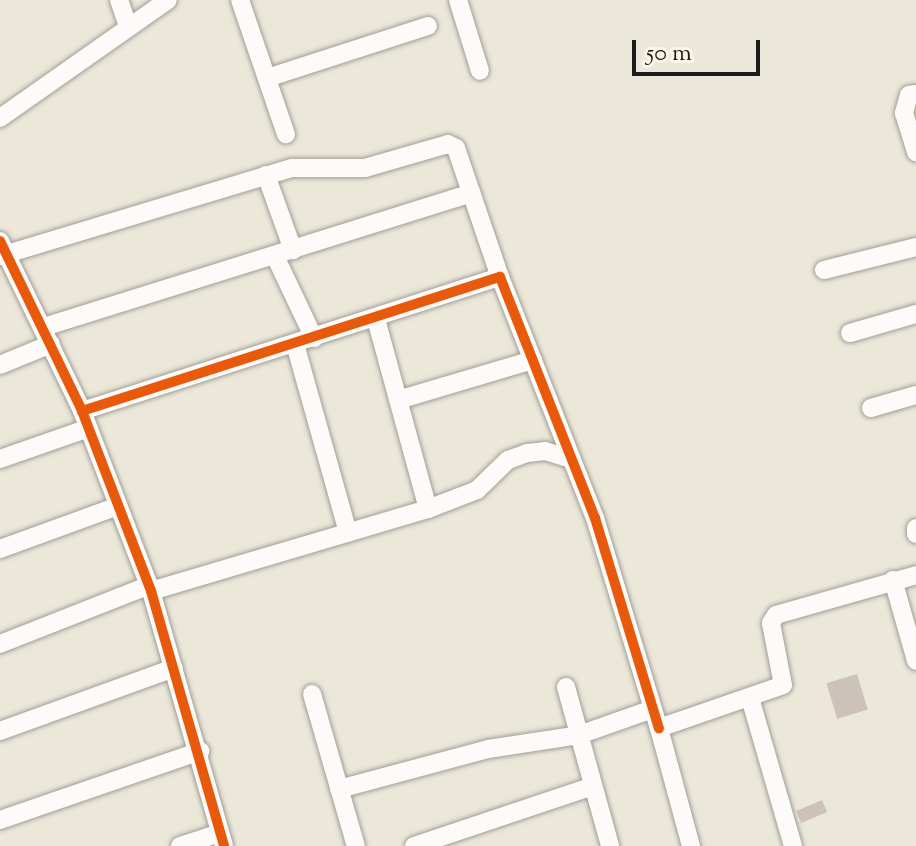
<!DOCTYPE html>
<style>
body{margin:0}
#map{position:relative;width:916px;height:846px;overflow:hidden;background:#ebe7d9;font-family:"Sorts Mill Goudy",serif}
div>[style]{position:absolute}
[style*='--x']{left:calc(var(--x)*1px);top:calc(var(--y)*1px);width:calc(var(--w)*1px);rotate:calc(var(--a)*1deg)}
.building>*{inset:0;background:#cdc2b9;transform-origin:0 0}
.roads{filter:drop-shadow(0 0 2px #a09e96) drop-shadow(0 0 2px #a09e96)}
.minor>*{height:18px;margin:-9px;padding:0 9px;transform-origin:9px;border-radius:9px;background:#fcfbf9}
.cycleway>*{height:10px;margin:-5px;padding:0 5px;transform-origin:5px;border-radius:5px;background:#e8590c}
span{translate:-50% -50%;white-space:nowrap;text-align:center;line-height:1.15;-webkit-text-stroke:6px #fcf5e5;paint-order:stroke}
.scale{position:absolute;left:632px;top:40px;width:128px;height:36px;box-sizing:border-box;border:4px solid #1c1c1c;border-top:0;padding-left:10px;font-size:24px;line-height:28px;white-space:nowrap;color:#1c1c1c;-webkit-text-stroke:6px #fcf5e5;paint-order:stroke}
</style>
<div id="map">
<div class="building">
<i style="left:857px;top:674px;width:37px;height:32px;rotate:73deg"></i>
<i style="left:822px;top:800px;width:13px;height:28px;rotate:67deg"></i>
</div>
<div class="roads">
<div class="minor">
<i style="--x:119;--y:0;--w:28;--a:71"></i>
<i style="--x:240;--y:0;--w:142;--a:71.1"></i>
<i style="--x:458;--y:0;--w:74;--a:72.8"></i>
<i style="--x:267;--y:78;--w:169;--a:-17.9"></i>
<i style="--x:916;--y:94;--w:7;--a:172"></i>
<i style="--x:909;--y:95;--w:19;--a:106"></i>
<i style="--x:904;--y:113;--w:41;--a:72.9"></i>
<i style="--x:0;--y:118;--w:205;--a:-35.1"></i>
<i style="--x:266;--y:175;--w:80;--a:70.2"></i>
<i style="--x:0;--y:241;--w:189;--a:64.2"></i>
<i style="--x:82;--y:411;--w:193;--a:69"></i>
<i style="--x:151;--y:591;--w:265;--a:74"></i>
<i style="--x:0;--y:256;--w:305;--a:-16.8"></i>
<i style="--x:292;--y:168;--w:73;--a:0"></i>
<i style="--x:365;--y:168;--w:86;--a:-16.1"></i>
<i style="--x:448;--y:144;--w:9;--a:27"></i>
<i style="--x:456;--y:148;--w:136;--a:71.2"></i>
<i style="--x:275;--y:256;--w:91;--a:64.6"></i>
<i style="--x:824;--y:270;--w:95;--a:-14"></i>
<i style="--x:376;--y:319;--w:197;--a:74.7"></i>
<i style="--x:44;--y:327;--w:448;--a:-17.4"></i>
<i style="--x:850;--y:333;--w:69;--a:-16.1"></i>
<i style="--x:295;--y:344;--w:196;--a:74.3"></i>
<i style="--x:0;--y:365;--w:55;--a:-22.4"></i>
<i style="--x:398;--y:400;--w:141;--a:-16.5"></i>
<i style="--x:871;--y:408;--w:47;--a:-16.1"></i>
<i style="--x:82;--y:411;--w:439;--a:-17.8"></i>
<i style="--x:500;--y:277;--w:259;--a:68.5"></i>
<i style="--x:595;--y:518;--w:220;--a:73.1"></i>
<i style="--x:0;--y:459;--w:94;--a:-19.2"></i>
<i style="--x:916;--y:528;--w:6;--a:90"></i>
<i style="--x:0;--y:549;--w:126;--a:-20"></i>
<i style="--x:893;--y:580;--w:84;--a:74.1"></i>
<i style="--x:151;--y:591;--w:289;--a:-16.5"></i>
<i style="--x:428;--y:509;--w:53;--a:-21.2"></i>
<i style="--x:477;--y:490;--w:43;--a:-44.1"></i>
<i style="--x:508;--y:460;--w:20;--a:-20"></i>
<i style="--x:527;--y:453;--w:18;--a:-6"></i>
<i style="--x:545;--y:451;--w:28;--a:17"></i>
<i style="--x:0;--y:644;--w:158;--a:-21.5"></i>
<i style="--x:566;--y:687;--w:165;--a:74.5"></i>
<i style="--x:312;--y:694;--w:158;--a:73.9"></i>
<i style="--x:750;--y:698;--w:154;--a:73.8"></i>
<i style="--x:0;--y:731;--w:185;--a:-19.9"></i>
<i style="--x:339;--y:789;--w:154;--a:-15"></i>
<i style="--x:488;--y:749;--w:92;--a:-8.7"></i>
<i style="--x:579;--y:735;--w:78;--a:-19.4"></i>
<i style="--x:0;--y:820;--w:212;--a:-19"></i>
<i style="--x:180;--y:846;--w:42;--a:-18"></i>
<i style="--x:414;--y:846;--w:189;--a:-18.5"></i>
<i style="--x:691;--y:846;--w:122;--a:-105.2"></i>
<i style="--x:659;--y:728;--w:131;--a:-19.1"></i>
<i style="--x:783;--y:685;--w:63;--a:-101"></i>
<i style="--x:771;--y:623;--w:9;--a:-58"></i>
<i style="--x:776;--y:615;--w:146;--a:-15.9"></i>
</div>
</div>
<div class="cycleway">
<i style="--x:0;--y:241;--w:189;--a:64.2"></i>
<i style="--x:82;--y:411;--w:193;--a:69"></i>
<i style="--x:151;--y:591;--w:265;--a:74"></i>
<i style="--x:82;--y:411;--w:439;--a:-17.8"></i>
<i style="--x:500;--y:277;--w:259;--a:68.5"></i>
<i style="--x:595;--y:518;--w:220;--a:73.1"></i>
</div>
<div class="scale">50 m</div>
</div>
